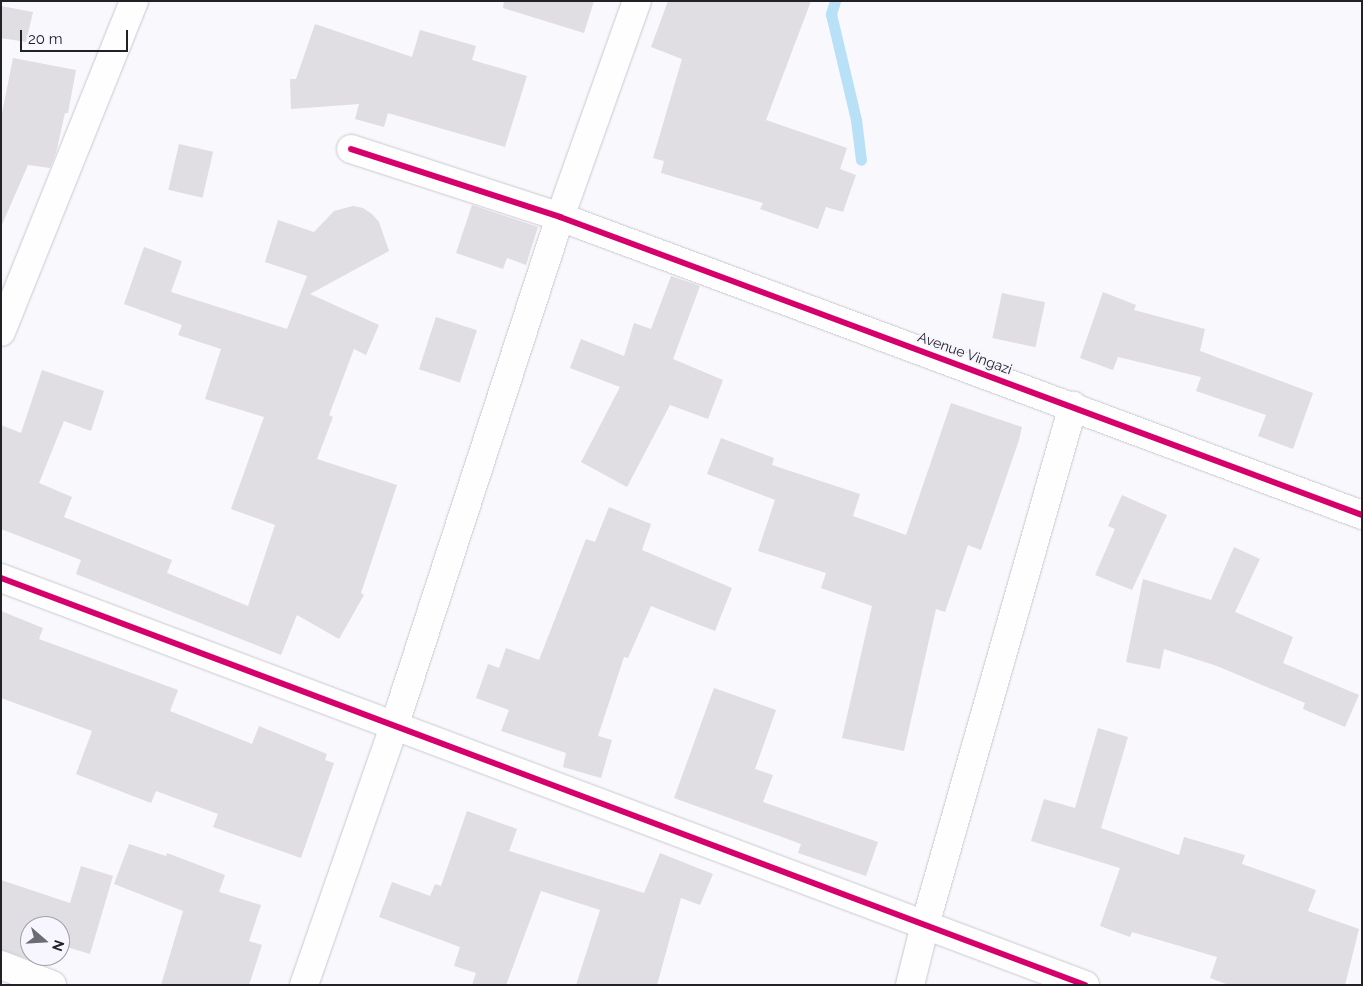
<!DOCTYPE html>
<style>
body{margin:0}
#map{position:relative;width:1363px;height:986px;overflow:hidden;background:#f8f8fd;font-family:Raleway,sans-serif}
div>[style]{position:absolute}
[style*='--x']{left:calc(var(--x)*1px);top:calc(var(--y)*1px);width:calc(var(--w)*1px);rotate:calc(var(--a)*1deg)}
.stream>*{height:11px;margin:-5.5px;padding:0 5.5px;transform-origin:5.5px;border-radius:5.5px;background:#b8e0f7}
.building>*{inset:0;background:#e0dde3;transform-origin:0 0}
.roads{filter:drop-shadow(0 0 1px #c9c9cf) drop-shadow(0 0 1px #c9c9cf)}
.minor>*{height:28px;margin:-14px;padding:0 14px;transform-origin:14px;border-radius:14px;background:#fefeff}
.cycleway>*{height:6px;margin:-3px;padding:0 3px;transform-origin:3px;border-radius:3px;background:#d6006c}
span{translate:-50% -50%;white-space:nowrap;text-align:center;line-height:1.15;-webkit-text-stroke:4px #f7f6ff;paint-order:stroke}
.street-label{font-size:14px;color:#212128}
.frame{position:absolute;inset:0;border:2px solid #212128;pointer-events:none}
.north{position:absolute;left:20px;top:916px;width:50px;height:50px;box-sizing:border-box;background:#f7f6ff;border:1px solid #a1a1a9;border-radius:50%;rotate:109deg;font-size:14px;font-weight:700;line-height:20px;text-align:center;color:#212128}
.north::after{content:'';display:block;margin:auto;width:18px;height:22px;background:#6c6c73;clip-path:polygon(50% 0,100% 100%,50% 72%,0 100%)}
.scale{position:absolute;left:20px;top:30px;width:108px;height:22px;box-sizing:border-box;border:2px solid #212128;border-top:0;padding-left:6px;font-size:15px;line-height:18px;white-space:nowrap;color:#212128;-webkit-text-stroke:4px #f7f6ff;paint-order:stroke}
</style>
<div id="map">
<div class="stream">
<i style="--x:835;--y:1;--w:14;--a:107"></i>
<i style="--x:831;--y:14;--w:109;--a:76.7"></i>
<i style="--x:856;--y:120;--w:40;--a:82.9"></i>
</div>
<div class="building">
<i style="clip-path:polygon(504px 1px,594px 1px,584px 33px,503px 8px)"></i>
<i style="clip-path:polygon(668px 1px,811px 1px,766px 120px,847px 148px,840px 169px,856px 175px,843px 212px,826px 207px,818px 229px,760px 209px,763px 203px,661px 173px,664px 161px,653px 158px,682px 59px,651px 47px)"></i>
<i style="clip-path:polygon(1px 6px,33px 12px,26px 42px,1px 38px)"></i>
<i style="clip-path:polygon(315px 24px,412px 57px,420px 30px,476px 46px,472px 60px,527px 76px,505px 147px,388px 113px,384px 127px,355px 119px,359px 104px,291px 109px,290px 79px,296px 79px)"></i>
<i style="clip-path:polygon(13px 58px,76px 70px,68px 113px,65px 113px,56px 153px,50px 168px,28px 165px,1px 227px,1px 118px)"></i>
<i style="left:179px;top:144px;width:35px;height:47px;rotate:13deg"></i>
<i style="clip-path:polygon(472px 205px,538px 227px,526px 265px,507px 258px,503px 269px,456px 253px)"></i>
<i style="clip-path:polygon(353px 206px,363px 208px,372px 214px,379px 222px,389px 251px,310px 294px,379px 325px,366px 355px,354px 349px,329px 415px,333px 417px,317px 459px,397px 485px,361px 593px,364px 595px,339px 639px,297px 615px,281px 655px,76px 574px,81px 560px,1px 529px,1px 425px,21px 433px,42px 370px,104px 391px,91px 431px,64px 421px,39px 483px,72px 497px,64px 517px,172px 560px,167px 573px,248px 606px,275px 525px,231px 509px,264px 417px,205px 399px,221px 349px,178px 335px,182px 325px,124px 304px,144px 247px,182px 261px,171px 292px,287px 329px,307px 276px,265px 262px,278px 220px,314px 232px,334px 211px)"></i>
<i style="clip-path:polygon(671px 276px,700px 286px,673px 359px,723px 380px,708px 419px,670px 405px,627px 487px,581px 462px,620px 387px,570px 368px,581px 339px,624px 356px,634px 323px,651px 329px)"></i>
<i style="clip-path:polygon(1103px 292px,1136px 305px,1134px 310px,1205px 329px,1200px 351px,1313px 393px,1293px 449px,1258px 436px,1266px 415px,1196px 391px,1201px 377px,1118px 357px,1113px 370px,1080px 358px)"></i>
<i style="left:1002px;top:293px;width:44px;height:46px;rotate:12deg"></i>
<i style="left:436px;top:317px;width:43px;height:55px;rotate:18deg"></i>
<i style="clip-path:polygon(951px 403px,1022px 427px,1019px 440px,981px 550px,968px 545px,945px 612px,936px 609px,904px 751px,842px 738px,872px 606px,821px 588px,826px 573px,758px 551px,775px 500px,707px 474px,721px 438px,774px 458px,772px 465px,860px 494px,853px 516px,906px 535px)"></i>
<i style="clip-path:polygon(1122px 495px,1167px 515px,1132px 590px,1095px 575px,1115px 529px,1108px 526px)"></i>
<i style="clip-path:polygon(609px 507px,651px 524px,642px 550px,732px 588px,715px 631px,651px 606px,628px 658px,624px 657px,598px 736px,612px 740px,601px 778px,563px 767px,566px 753px,501px 731px,509px 710px,476px 698px,488px 664px,499px 668px,506px 648px,539px 660px,586px 539px,595px 542px)"></i>
<i style="clip-path:polygon(1234px 547px,1260px 559px,1235px 612px,1293px 637px,1283px 663px,1359px 695px,1345px 727px,1303px 709px,1305px 703px,1217px 666px,1164px 649px,1160px 669px,1126px 662px,1143px 579px,1211px 600px)"></i>
<i style="clip-path:polygon(1px 611px,43px 628px,39px 639px,178px 690px,170px 711px,252px 744px,259px 726px,327px 754px,325px 760px,334px 763px,301px 858px,213px 827px,218px 814px,156px 791px,151px 803px,76px 774px,92px 731px,1px 698px)"></i>
<i style="clip-path:polygon(714px 688px,776px 710px,755px 769px,773px 775px,763px 802px,878px 842px,866px 876px,798px 853px,801px 844px,674px 798px)"></i>
<i style="clip-path:polygon(1098px 728px,1128px 737px,1101px 828px,1179px 855px,1184px 837px,1245px 855px,1242px 864px,1316px 890px,1308px 911px,1359px 929px,1345px 985px,1229px 985px,1210px 978px,1217px 957px,1132px 932px,1130px 937px,1100px 926px,1120px 868px,1031px 841px,1044px 799px,1075px 808px)"></i>
<i style="clip-path:polygon(467px 811px,517px 829px,509px 851px,644px 893px,660px 853px,713px 874px,700px 905px,681px 898px,657px 985px,576px 985px,600px 910px,541px 891px,506px 985px,472px 985px,476px 973px,454px 966px,460px 947px,379px 917px,392px 882px,430px 896px,435px 884px,441px 886px)"></i>
<i style="clip-path:polygon(129px 844px,166px 856px,167px 853px,225px 875px,219px 892px,261px 905px,249px 941px,262px 945px,249px 985px,161px 985px,183px 911px,114px 884px)"></i>
<i style="clip-path:polygon(81px 866px,113px 876px,90px 954px,60px 945px,60px 926px,30px 926px,30px 952px,28px 959px,1px 950px,1px 880px,70px 903px)"></i>
</div>
<div class="roads">
<div class="minor">
<i style="--x:351;--y:149;--w:220;--a:18"></i>
<i style="--x:560;--y:217;--w:856;--a:20.38"></i>
<i style="--x:1;--y:332;--w:357;--a:-68.1"></i>
<i style="--x:1;--y:578;--w:1158;--a:20.58"></i>
<i style="--x:1;--y:965;--w:55;--a:21.4"></i>
<i style="--x:304;--y:985;--w:276;--a:-70.8"></i>
<i style="--x:395;--y:724;--w:533;--a:-71.97"></i>
<i style="--x:560;--y:217;--w:229;--a:-70.4"></i>
<i style="--x:910;--y:985;--w:62;--a:-76"></i>
<i style="--x:925;--y:925;--w:540;--a:-74.08"></i>
</div>
</div>
<div class="cycleway">
<i style="--x:351;--y:149;--w:220;--a:18"></i>
<i style="--x:560;--y:217;--w:856;--a:20.38"></i>
<i style="--x:1;--y:578;--w:1158;--a:20.58"></i>
</div>
<div class="street-label">
<span style="left:965px;top:353px;rotate:20deg">Avenue Vingazi</span>
</div>
<div class="frame"></div>
<div class="north">N</div>
<div class="scale">20 m</div>
</div>
